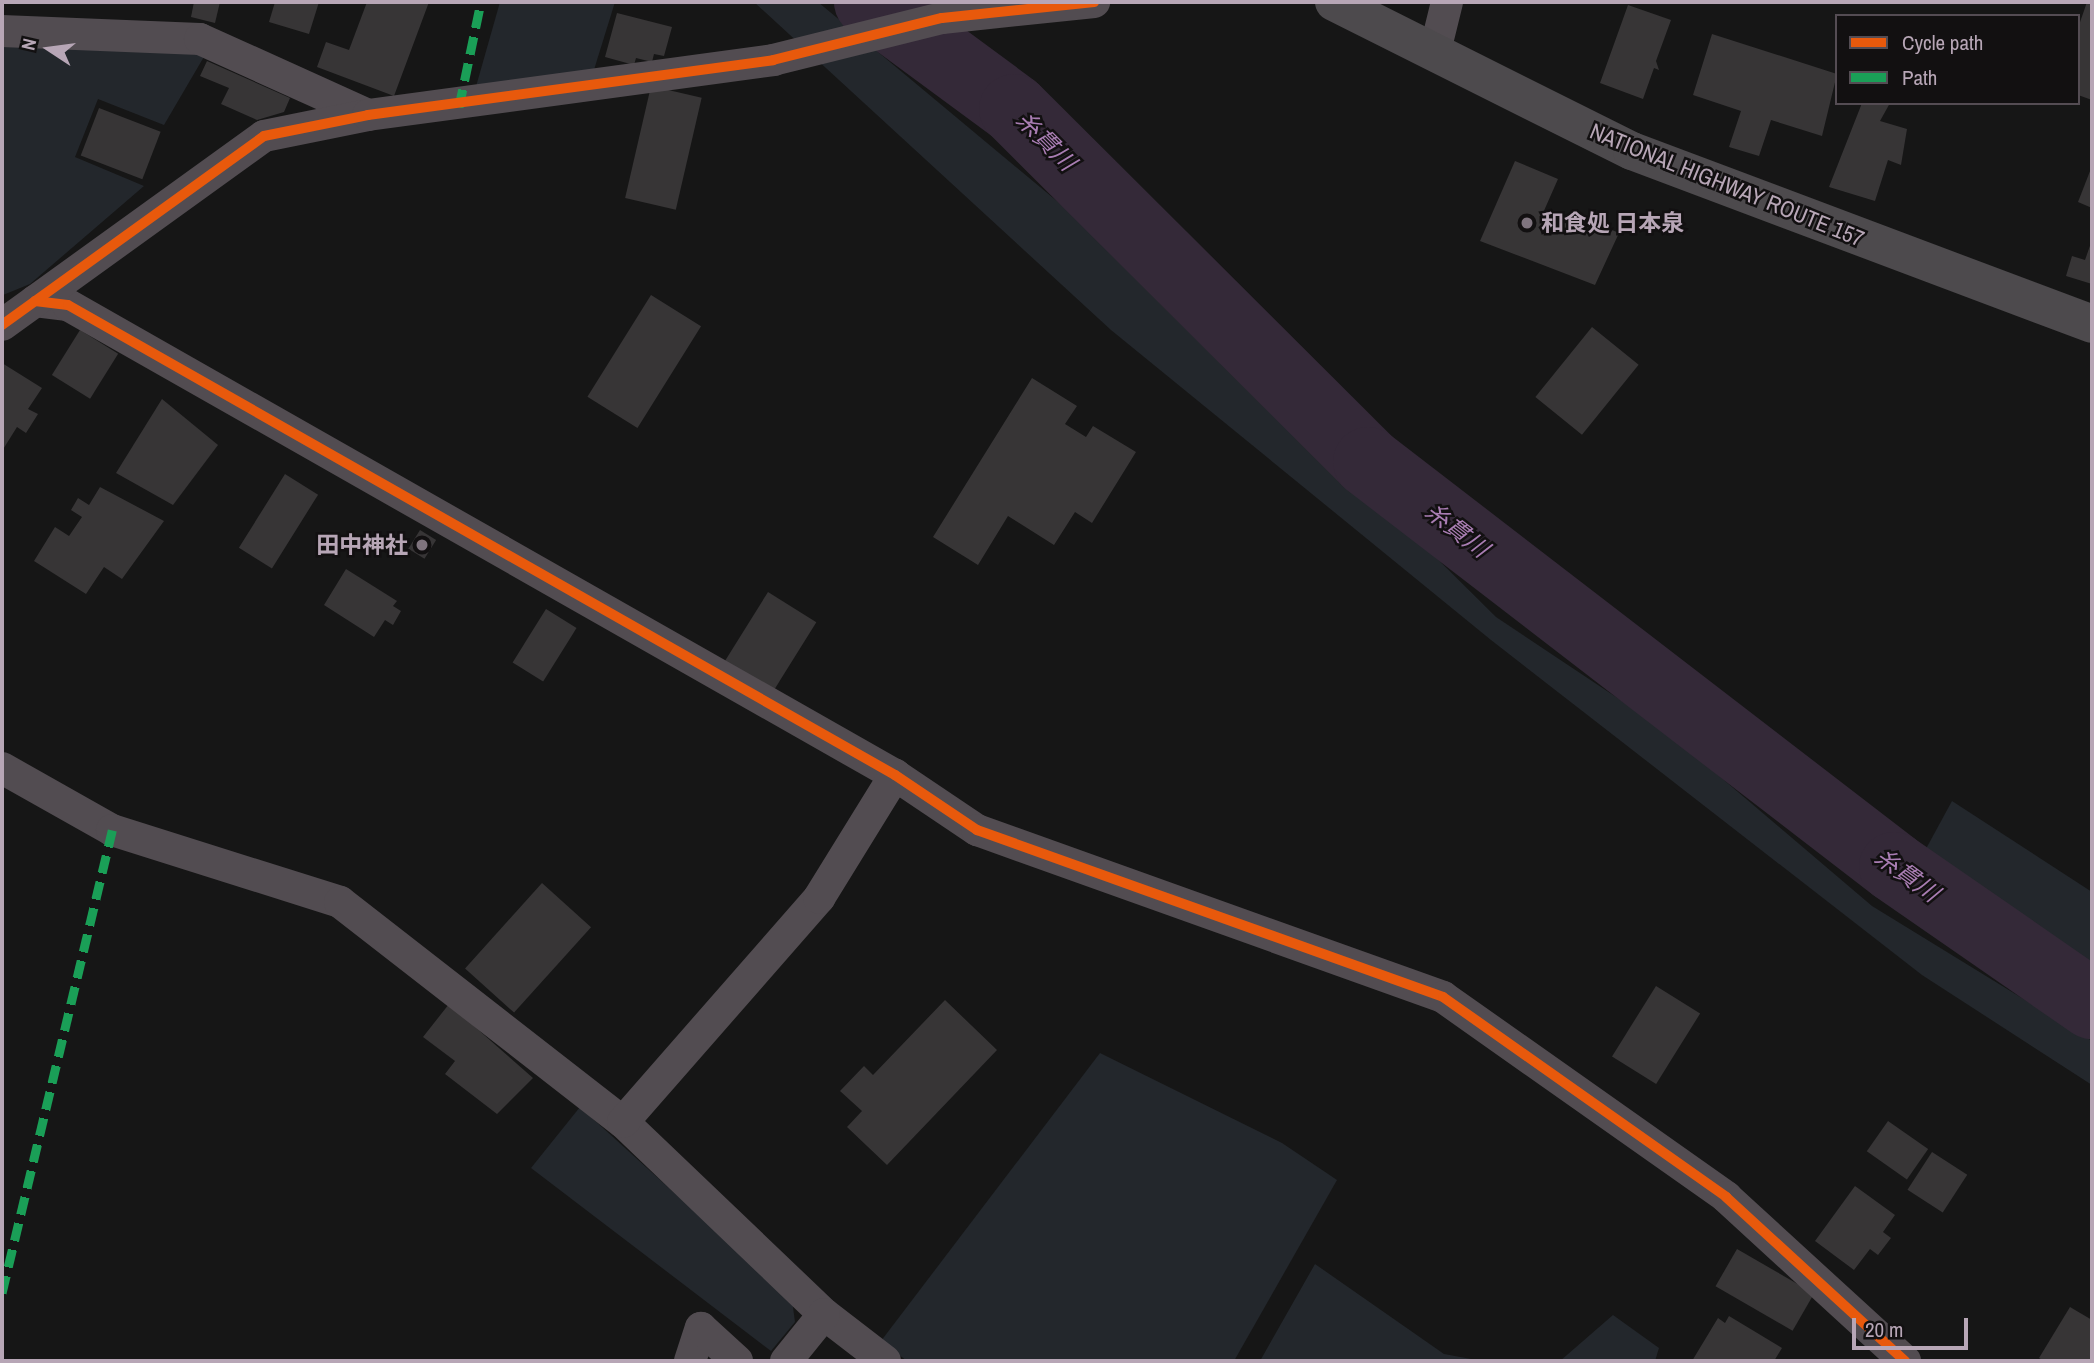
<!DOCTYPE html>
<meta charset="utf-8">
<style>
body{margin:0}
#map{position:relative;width:2094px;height:1363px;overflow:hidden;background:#161616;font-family:"Archivo Narrow","Noto Sans JP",sans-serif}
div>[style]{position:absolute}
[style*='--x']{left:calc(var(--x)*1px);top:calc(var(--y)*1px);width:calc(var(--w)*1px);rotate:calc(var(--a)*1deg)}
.green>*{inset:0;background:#23272c}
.river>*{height:70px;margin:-35px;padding:0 35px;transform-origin:35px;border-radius:35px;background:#342938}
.building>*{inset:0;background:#373536;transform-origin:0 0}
.street>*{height:32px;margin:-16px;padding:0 16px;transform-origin:16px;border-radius:16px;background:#524c51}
.highway>*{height:38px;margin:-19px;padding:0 19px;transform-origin:19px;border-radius:19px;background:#4d4a4d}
.quiet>*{height:9px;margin-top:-4.5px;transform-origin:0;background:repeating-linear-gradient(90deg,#1a9f57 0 18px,transparent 0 27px)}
.cycleway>*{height:10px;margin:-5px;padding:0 5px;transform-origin:5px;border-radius:5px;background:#e8590c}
.dots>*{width:19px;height:19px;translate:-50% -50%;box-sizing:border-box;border:4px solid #121011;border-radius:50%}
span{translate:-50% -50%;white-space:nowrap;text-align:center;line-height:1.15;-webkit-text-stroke:5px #121011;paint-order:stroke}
.street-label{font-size:23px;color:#b7a6b6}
.poi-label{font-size:23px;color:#b7a6b6;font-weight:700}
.left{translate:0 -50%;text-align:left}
.right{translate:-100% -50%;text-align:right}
.water-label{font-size:24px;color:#a97db3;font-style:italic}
.frame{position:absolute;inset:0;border:4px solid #b7a6b6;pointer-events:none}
.legend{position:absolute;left:1835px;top:14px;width:245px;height:91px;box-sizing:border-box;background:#121011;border:2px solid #544c53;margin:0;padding:9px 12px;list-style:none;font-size:21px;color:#b7a6b6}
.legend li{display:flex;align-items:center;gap:14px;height:35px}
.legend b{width:35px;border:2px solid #544c53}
.north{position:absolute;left:14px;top:14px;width:70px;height:70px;-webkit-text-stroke:5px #121011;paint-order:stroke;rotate:283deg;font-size:19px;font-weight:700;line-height:28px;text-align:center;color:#b7a6b6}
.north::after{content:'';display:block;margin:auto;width:24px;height:32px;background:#b7a6b6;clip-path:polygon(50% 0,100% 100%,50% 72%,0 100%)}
.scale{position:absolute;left:1852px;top:1318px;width:116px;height:32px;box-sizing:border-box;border:4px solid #b7a6b6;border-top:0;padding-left:9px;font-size:21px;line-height:24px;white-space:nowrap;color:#b7a6b6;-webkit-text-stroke:5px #121011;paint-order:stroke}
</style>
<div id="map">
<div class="green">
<i style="clip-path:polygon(500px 2px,615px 2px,593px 73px,475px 90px)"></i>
<i style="clip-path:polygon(754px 2px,818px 2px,1178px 302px,1496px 617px,1664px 729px,1872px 906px,2092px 1041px,2092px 1085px,1922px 975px,1491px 640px,1111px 330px)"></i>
<i style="clip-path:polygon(2px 41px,205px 55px,164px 125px,98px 99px,75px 157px,144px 186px,30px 284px,3px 295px)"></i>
<i style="clip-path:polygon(1952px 801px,2092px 892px,2092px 966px,1921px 858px)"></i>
<i style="clip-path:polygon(1100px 1053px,1282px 1143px,1337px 1180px,1234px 1361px,907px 1361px,881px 1341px)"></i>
<i style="clip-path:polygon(580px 1107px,792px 1300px,795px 1322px,771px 1351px,531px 1168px)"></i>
<i style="clip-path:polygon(1315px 1264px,1444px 1354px,1482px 1361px,1260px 1361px)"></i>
<i style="clip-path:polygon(1613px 1315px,1659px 1348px,1655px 1361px,1560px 1361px)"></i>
</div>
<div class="river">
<i style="--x:869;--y:2;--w:180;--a:36.4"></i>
<i style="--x:1014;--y:109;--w:500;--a:44.9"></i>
<i style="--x:1368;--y:462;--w:664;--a:37.59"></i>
<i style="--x:1894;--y:867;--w:241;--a:34.7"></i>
</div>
<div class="building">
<i style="clip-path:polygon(194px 2px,220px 2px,215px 23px,191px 17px)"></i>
<i style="clip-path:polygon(275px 2px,319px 2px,309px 34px,269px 22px)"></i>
<i style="clip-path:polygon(367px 2px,429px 2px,394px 96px,317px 67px,326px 42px,349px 50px)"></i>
<i style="clip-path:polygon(2087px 2px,2092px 4px,2092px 100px,2078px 95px,2078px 28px)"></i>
<i style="clip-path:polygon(1628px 5px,1671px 20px,1656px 61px,1659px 70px,1654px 68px,1643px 99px,1600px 83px)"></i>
<i style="clip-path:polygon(617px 13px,672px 27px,664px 56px,654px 54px,652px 62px,636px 58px,634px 65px,605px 57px)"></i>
<i style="clip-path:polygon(1712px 34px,1837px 74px,1822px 136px,1771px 120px,1759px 156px,1729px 147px,1741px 111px,1693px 95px)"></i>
<i style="clip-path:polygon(207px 61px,290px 98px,284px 112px,257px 120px,221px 104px,229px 88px,200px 76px)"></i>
<i style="left:651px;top:86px;width:52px;height:115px;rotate:13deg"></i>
<i style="clip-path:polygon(1862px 103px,1890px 103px,1880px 121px,1907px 129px,1901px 165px,1888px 160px,1875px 201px,1829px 187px)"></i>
<i style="left:99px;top:108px;width:66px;height:51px;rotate:21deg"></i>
<i style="clip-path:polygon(1515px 161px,1558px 179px,1543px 213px,1580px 229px,1584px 218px,1619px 233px,1595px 285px,1480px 241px)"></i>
<i style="clip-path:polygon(2092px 166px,2092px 208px,2078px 202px)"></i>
<i style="clip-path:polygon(2092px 240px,2092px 284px,2066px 276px,2072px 256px,2085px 260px)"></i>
<i style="left:651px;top:295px;width:59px;height:120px;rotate:32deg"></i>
<i style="left:1592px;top:327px;width:60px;height:90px;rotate:39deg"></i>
<i style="left:80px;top:330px;width:45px;height:53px;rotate:32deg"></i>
<i style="clip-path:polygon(2px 363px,42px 388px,28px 409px,38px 414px,26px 433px,17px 427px,2px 451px)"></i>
<i style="clip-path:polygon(1032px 378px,1077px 406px,1065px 424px,1086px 437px,1093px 426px,1136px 452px,1092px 523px,1075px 512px,1054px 545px,1008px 516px,978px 565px,933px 537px)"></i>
<i style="clip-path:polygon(162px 399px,218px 445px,173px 505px,116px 473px)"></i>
<i style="left:285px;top:474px;width:39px;height:87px;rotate:32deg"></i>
<i style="clip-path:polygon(100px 487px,164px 521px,122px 579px,104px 567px,86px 594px,34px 561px,55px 527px,69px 536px,82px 517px,71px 510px,78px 498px,89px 505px)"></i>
<i style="left:420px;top:530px;width:19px;height:22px;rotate:32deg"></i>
<i style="clip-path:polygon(346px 569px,397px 601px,393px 606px,401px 611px,393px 625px,385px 620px,374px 637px,324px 605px)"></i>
<i style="left:768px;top:592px;width:57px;height:86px;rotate:32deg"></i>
<i style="left:546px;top:609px;width:36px;height:63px;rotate:32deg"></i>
<i style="left:542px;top:883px;width:66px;height:115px;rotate:42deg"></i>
<i style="left:1656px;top:986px;width:52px;height:83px;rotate:32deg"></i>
<i style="clip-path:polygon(945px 1000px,997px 1050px,887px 1165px,847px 1127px,862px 1111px,840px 1091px,864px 1066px,873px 1075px)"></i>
<i style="clip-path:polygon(449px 1004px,533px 1078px,497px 1114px,445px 1074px,455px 1061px,423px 1037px)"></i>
<i style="left:1888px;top:1121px;width:49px;height:37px;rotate:35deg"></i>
<i style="left:1932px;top:1152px;width:42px;height:45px;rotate:33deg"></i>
<i style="clip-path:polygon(1855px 1186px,1895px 1215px,1883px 1232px,1891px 1238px,1878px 1255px,1870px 1249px,1854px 1270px,1815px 1241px)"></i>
<i style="left:1737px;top:1249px;width:89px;height:43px;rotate:30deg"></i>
<i style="clip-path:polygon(2070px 1307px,2092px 1320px,2092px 1361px,2044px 1361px,2039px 1358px)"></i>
<i style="clip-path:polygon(1729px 1316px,1782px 1348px,1774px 1361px,1692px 1361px,1718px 1318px,1725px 1323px)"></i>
</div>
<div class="street">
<i style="--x:2;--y:31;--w:198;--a:2.3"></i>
<i style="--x:200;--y:39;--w:184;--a:24.3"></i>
<i style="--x:1435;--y:51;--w:50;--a:-76.2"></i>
<i style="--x:35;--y:301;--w:33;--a:7"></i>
<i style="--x:68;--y:305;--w:951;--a:29.61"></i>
<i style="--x:895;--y:775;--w:99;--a:33.9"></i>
<i style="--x:977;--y:830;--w:495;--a:19.7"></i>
<i style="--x:1443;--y:997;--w:347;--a:35.2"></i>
<i style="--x:1726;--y:1197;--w:243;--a:42.5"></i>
<i style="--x:2;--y:325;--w:323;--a:-35.8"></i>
<i style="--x:264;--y:136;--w:106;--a:-11.4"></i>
<i style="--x:368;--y:115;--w:409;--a:-7.7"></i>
<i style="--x:773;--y:60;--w:174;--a:-14"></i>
<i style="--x:942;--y:18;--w:153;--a:-6"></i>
<i style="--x:2;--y:768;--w:126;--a:29.4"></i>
<i style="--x:112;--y:830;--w:239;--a:17.5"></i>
<i style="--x:340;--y:902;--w:358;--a:37.9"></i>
<i style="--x:623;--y:1122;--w:278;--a:43.7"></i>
<i style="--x:824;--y:1314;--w:77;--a:37.6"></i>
<i style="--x:623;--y:1122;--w:298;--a:-48.8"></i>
<i style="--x:819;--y:898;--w:145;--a:-58.3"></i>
<i style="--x:690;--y:1361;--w:35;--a:-72"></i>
<i style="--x:701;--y:1328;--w:49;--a:42.5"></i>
<i style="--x:786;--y:1361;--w:60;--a:-51"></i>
</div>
<div class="highway">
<i style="--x:1334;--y:2;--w:333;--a:26.6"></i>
<i style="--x:1632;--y:151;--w:491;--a:20.6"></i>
</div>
<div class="quiet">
<i style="--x:459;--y:107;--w:107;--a:-78.2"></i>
<i style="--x:2;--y:1293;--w:476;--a:-76.6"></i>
</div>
<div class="cycleway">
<i style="--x:35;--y:301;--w:33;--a:7"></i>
<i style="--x:68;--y:305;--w:951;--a:29.61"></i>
<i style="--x:895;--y:775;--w:99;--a:33.9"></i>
<i style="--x:977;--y:830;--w:495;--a:19.7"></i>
<i style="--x:1443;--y:997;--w:347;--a:35.2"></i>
<i style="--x:1726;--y:1197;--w:243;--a:42.5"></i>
<i style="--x:2;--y:325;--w:323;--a:-35.8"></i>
<i style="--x:264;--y:136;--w:106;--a:-11.4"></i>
<i style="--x:368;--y:115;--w:409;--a:-7.7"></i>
<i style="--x:773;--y:60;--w:174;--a:-14"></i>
<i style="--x:942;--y:18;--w:153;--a:-6"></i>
</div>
<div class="dots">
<i style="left:1527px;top:223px;background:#7f747e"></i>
<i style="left:422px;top:545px;background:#7f747e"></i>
</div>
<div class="street-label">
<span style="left:1727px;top:185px;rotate:22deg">NATIONAL HIGHWAY ROUTE 157</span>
</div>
<div class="poi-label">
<span class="left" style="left:1541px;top:223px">和食処 日本泉</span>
<span class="right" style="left:408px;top:545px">田中神社</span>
</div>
<div class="water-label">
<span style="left:1046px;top:141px;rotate:45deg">糸貫川</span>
<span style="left:1457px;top:530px;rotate:38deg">糸貫川</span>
<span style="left:1907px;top:875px;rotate:36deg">糸貫川</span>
</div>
<div class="frame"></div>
<ul class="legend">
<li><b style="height:9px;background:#e8590c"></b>Cycle path</li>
<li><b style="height:9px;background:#1a9f57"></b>Path</li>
</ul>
<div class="north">N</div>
<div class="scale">20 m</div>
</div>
